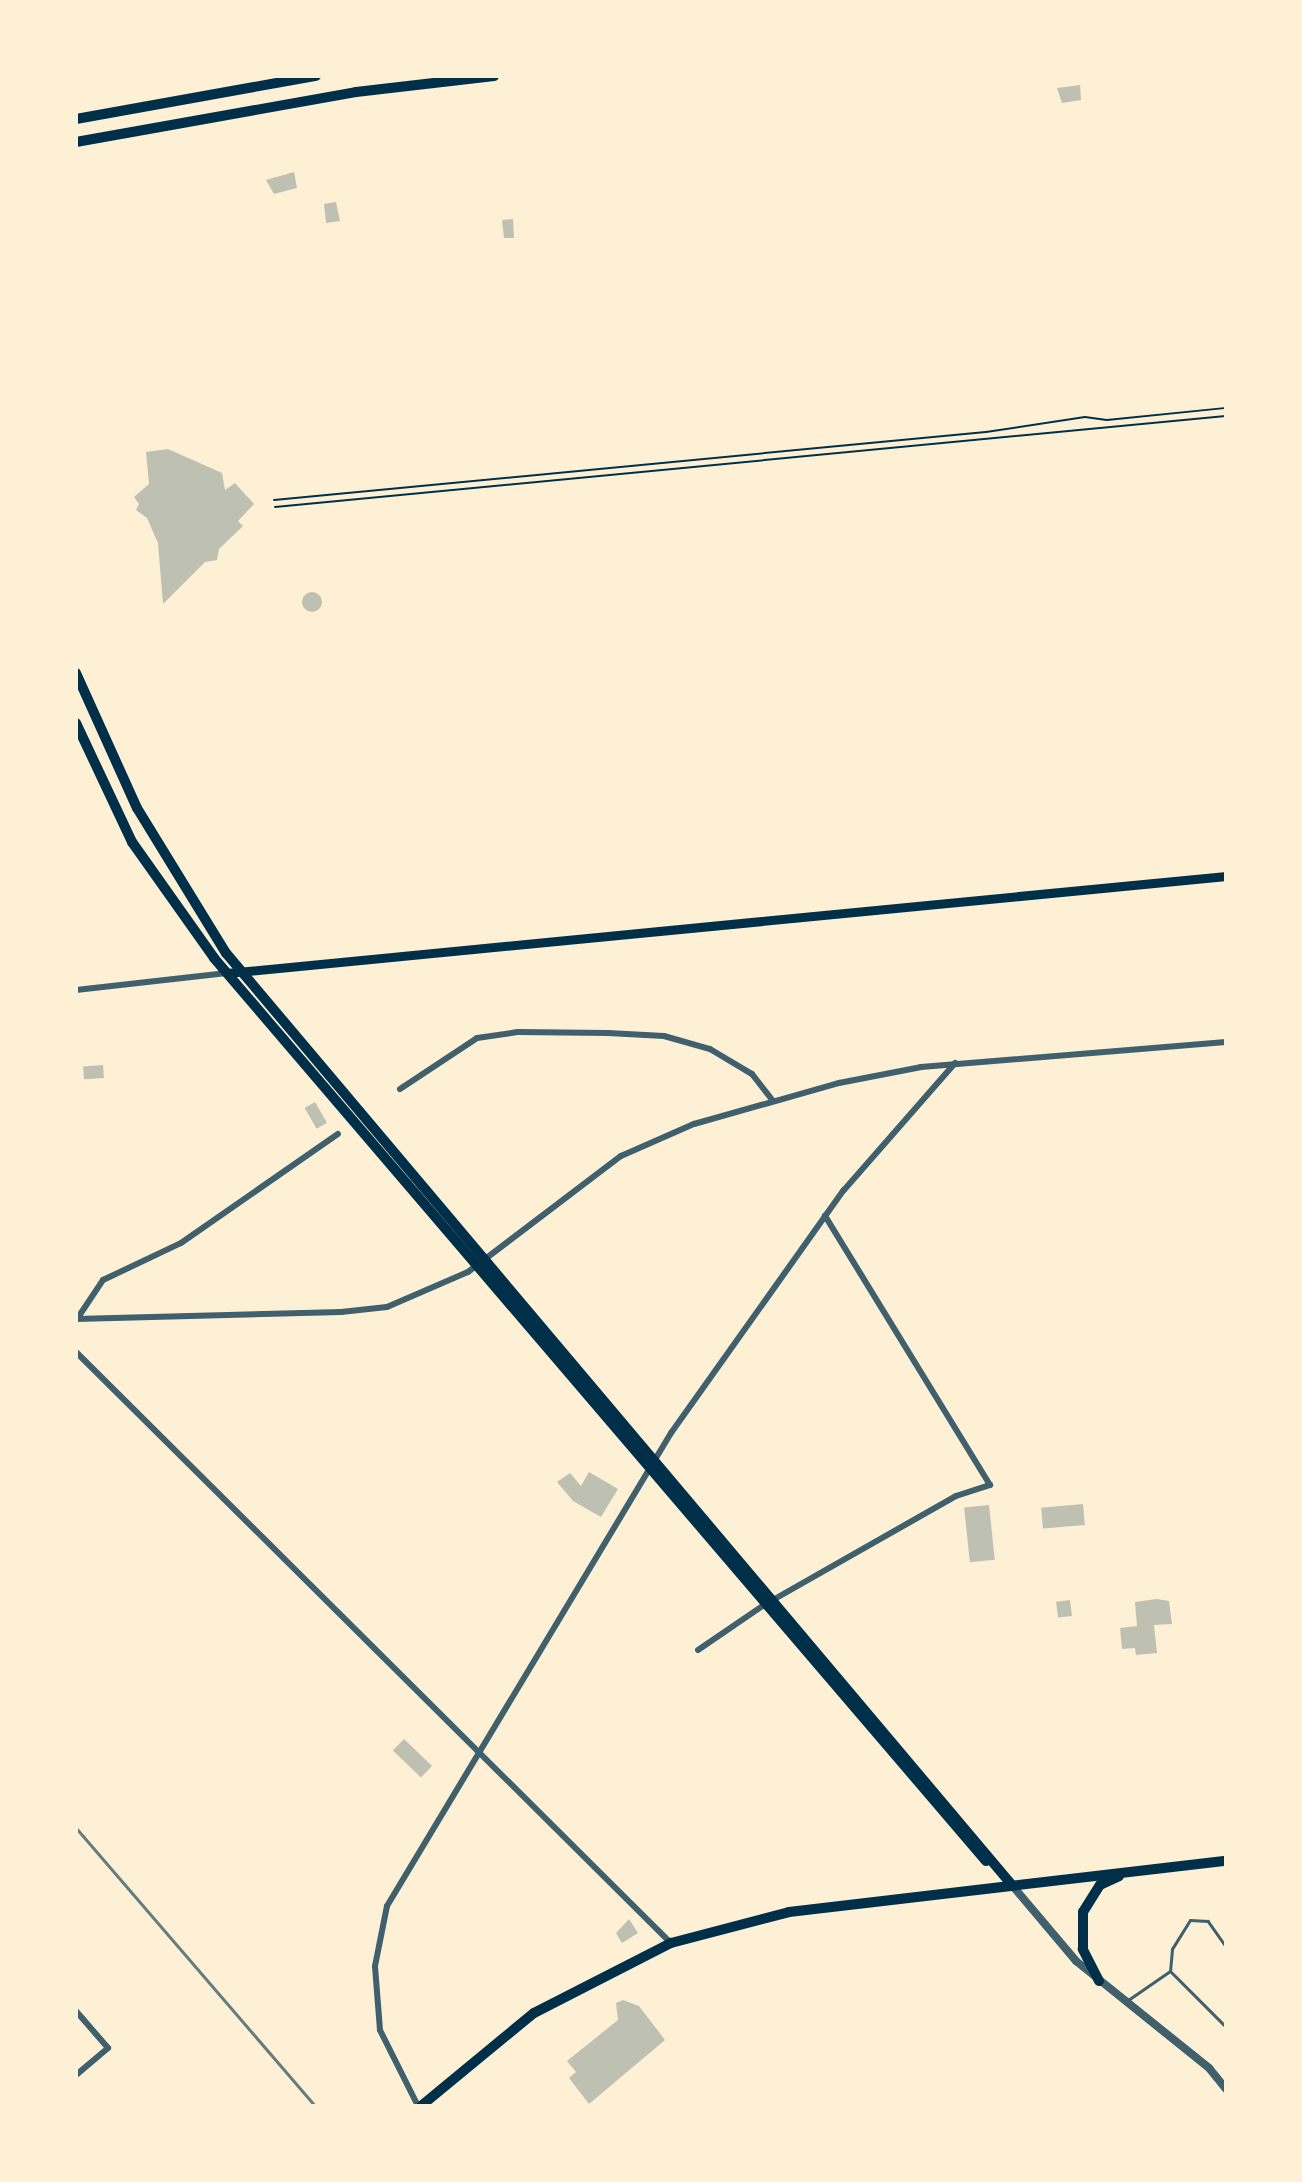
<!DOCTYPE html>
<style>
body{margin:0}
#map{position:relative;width:1302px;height:2182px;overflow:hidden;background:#fdf0d5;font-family:"Fira Sans Condensed",sans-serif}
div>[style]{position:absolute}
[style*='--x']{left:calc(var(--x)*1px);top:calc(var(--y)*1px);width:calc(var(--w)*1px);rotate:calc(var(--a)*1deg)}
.building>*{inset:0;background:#bec0b2;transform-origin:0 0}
.round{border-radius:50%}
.path>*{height:2px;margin:-1px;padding:0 1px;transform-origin:1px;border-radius:1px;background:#003049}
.service>*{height:3px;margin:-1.5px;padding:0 1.5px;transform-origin:1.5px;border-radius:1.5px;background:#3f606c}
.minor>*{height:6px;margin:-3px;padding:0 3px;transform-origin:3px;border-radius:3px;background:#3f606c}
.tertiary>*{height:8px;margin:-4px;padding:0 4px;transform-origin:4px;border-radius:4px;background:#3f606c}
.secondary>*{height:9px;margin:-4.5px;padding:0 4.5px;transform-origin:4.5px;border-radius:4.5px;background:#003049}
.primary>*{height:10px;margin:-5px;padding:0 5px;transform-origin:5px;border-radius:5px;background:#003049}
.trunk>*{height:10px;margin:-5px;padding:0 5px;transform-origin:5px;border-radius:5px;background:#003049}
.rail>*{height:3px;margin:-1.5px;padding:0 1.5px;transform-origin:1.5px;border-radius:1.5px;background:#657d81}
span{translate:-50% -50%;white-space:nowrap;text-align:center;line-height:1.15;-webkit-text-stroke:7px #fdf0d5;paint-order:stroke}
.frame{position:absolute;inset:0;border:78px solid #fdf0d5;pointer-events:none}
</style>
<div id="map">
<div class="building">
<i style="clip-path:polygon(1080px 85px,1081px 100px,1062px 103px,1057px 88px)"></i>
<i style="clip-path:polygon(294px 172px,297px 188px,274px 194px,266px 180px)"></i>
<i style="clip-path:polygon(336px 202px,340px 221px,326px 223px,324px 204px)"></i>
<i style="clip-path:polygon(513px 219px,514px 238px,504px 238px,502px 220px)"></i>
<i style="clip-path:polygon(168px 449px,222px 473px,225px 490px,235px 483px,254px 504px,238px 521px,243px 526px,219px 549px,217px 560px,205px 562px,163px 604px,158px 543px,147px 518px,136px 510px,139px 504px,134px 497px,149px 484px,146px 452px)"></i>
<i class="round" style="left:302px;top:592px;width:20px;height:20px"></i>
<i style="left:103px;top:1065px;width:13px;height:20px;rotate:86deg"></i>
<i style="left:315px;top:1102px;width:24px;height:12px;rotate:60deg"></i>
<i style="clip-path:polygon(589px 1472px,618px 1489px,601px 1517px,573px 1501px,557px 1482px,570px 1473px,581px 1486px)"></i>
<i style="left:1083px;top:1504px;width:21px;height:42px;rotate:85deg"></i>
<i style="left:989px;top:1505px;width:55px;height:25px;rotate:84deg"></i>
<i style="clip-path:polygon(1157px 1599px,1169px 1601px,1172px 1624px,1154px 1625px,1157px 1653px,1136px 1655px,1135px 1648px,1122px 1649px,1120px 1628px,1137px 1626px,1135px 1602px)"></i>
<i style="left:1070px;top:1600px;width:16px;height:14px;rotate:83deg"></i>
<i style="left:404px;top:1739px;width:39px;height:16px;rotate:44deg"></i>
<i style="clip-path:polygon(629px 1919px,638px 1933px,622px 1943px,616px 1933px)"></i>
<i style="clip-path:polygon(623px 2000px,639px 2006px,665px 2040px,589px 2104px,569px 2078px,576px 2072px,567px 2061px,618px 2020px,616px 2003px)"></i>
</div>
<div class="path">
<i style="--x:274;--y:500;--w:715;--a:-5.46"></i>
<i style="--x:986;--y:432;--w:100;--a:-8.6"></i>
<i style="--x:1085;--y:417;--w:22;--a:8"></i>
<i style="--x:1107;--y:420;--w:120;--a:-5.8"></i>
<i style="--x:275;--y:507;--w:955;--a:-5.47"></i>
</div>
<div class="service">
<i style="--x:1226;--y:1947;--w:32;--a:-125"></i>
<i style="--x:1208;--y:1921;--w:18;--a:-177"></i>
<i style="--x:1190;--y:1920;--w:34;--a:122"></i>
<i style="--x:1172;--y:1949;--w:22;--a:95"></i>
<i style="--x:1170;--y:1971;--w:79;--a:45"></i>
<i style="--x:1128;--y:2000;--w:51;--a:-34.6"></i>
</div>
<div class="minor">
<i style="--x:76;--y:990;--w:152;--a:-6.4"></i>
<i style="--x:400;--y:1089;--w:92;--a:-33.5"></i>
<i style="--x:477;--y:1038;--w:41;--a:-8.3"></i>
<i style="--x:518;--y:1032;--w:90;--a:0.6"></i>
<i style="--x:608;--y:1033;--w:56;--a:3.1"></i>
<i style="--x:664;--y:1036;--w:48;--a:15.8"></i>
<i style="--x:710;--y:1049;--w:49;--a:30.8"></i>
<i style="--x:752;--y:1074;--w:33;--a:52"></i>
<i style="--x:76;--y:1319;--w:265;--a:-1.5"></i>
<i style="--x:341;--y:1312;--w:46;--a:-6.2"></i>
<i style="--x:387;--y:1307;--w:88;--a:-23.4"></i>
<i style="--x:468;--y:1272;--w:192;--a:-37.2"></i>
<i style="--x:621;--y:1156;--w:80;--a:-23.7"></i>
<i style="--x:694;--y:1124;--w:151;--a:-15.8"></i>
<i style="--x:839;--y:1083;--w:84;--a:-11"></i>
<i style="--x:921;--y:1067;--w:306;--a:-4.7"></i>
<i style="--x:77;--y:1319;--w:47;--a:-56.3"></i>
<i style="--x:103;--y:1280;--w:86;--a:-25.4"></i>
<i style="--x:181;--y:1243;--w:191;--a:-34.8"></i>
<i style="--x:76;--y:1352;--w:839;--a:44.81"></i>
<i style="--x:698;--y:1650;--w:80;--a:-34.3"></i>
<i style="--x:764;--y:1605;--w:221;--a:-29.6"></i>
<i style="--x:956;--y:1496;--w:36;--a:-18"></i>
<i style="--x:990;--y:1485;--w:316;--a:-121.5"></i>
<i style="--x:76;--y:2011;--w:49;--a:49.1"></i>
<i style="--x:108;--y:2048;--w:42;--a:139.8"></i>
<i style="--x:418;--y:2106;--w:85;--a:-116.6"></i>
<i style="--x:380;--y:2030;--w:64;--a:-94.5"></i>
<i style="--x:375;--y:1966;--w:61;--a:-78.7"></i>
<i style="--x:387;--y:1906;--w:552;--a:-59.02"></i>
<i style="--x:671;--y:1433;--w:298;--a:-54.6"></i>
<i style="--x:844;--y:1190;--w:169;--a:-48.8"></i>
</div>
<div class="tertiary">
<i style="--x:1011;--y:1884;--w:101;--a:49.8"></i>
<i style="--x:1076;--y:1961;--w:171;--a:38.8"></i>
<i style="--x:1209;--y:2068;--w:27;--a:51"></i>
</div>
<div class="secondary">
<i style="--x:227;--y:973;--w:1004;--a:-5.55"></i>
</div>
<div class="primary">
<i style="--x:76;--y:673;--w:148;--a:65.7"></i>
<i style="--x:137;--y:808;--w:170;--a:58.5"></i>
<i style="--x:226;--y:953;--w:1218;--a:49.86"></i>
<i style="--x:76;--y:723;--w:132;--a:64.8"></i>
<i style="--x:132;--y:842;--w:142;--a:54.7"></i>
<i style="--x:214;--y:958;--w:1188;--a:49.47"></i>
<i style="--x:1099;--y:1981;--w:36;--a:-117"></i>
<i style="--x:1083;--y:1949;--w:37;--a:-90"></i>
<i style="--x:1083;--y:1912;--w:32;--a:-58"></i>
<i style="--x:1100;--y:1885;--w:21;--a:-25"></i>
<i style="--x:421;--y:2106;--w:146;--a:-39.5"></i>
<i style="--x:534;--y:2013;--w:154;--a:-27.1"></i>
<i style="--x:671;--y:1943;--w:122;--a:-14.7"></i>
<i style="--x:789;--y:1912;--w:440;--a:-6.7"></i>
</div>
<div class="trunk">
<i style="--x:76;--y:119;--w:244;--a:-10.2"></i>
<i style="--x:76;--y:142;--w:284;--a:-10.1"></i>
<i style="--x:356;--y:92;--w:139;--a:-6.6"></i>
</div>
<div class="rail">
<i style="--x:76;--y:1828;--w:367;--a:49.3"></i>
</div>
<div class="frame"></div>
</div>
